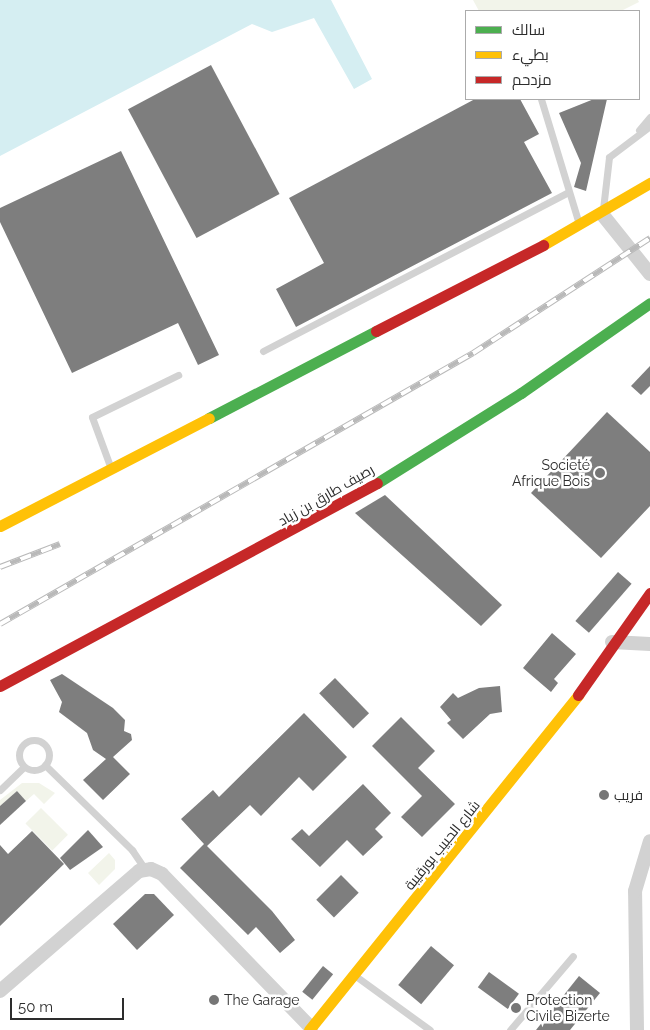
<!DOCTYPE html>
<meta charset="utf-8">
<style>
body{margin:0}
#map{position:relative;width:650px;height:1030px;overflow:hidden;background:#fff;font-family:Raleway,Cairo,sans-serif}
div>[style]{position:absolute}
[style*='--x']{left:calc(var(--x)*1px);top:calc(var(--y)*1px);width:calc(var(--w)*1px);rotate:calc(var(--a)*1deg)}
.green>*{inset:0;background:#f2f4ea;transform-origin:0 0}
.water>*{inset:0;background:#d5eef2}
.building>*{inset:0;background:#7e7e7e;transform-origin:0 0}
.lane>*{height:7px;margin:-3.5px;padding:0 3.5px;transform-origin:3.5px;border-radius:3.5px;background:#d2d2d2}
.lane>.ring{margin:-3.5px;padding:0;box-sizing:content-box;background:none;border:7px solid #d2d2d2;border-radius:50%}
.street>*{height:14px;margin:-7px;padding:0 7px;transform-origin:7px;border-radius:7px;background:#d2d2d2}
.fast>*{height:11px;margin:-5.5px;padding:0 5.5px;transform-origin:5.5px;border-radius:5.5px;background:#4caf50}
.slow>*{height:11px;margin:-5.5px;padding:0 5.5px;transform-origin:5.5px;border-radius:5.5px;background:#ffc107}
.jam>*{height:11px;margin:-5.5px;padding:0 5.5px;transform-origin:5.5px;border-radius:5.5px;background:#c62828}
.rail>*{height:5.5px;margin-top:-2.75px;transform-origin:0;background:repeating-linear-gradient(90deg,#fff 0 11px,#b9b9b9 0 22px);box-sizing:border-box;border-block:1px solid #b9b9b9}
.dots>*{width:14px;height:14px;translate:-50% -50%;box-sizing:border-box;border:2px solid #fff;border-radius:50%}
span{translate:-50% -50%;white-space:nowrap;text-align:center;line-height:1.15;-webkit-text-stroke:5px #fff;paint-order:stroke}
.poi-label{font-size:14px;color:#2d2d2d}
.right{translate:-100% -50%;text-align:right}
.left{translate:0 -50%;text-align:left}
.street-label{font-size:14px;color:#2d2d2d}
.legend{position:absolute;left:465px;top:10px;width:175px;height:90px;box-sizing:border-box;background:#fff;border:1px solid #ababab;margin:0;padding:6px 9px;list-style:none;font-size:15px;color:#2d2d2d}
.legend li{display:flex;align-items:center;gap:10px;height:25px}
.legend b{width:25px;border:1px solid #ababab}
.scale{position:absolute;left:10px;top:998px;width:114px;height:22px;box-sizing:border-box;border:2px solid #2d2d2d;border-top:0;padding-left:6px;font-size:15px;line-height:18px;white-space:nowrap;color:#2d2d2d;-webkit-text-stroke:4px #fff;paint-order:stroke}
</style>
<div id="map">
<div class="green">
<i style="clip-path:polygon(473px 0,638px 0,639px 2px,621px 11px,479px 11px)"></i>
<i style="clip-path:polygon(22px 783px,39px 783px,55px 793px,44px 804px,34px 794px,26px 801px,17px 791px,0 806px,0 800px)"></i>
<i style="left:41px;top:808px;width:38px;height:22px;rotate:45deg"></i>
<i style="clip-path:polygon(109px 853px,115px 860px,115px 869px,99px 885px,88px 873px)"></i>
</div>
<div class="water">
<i style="clip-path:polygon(0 0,331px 0,372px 79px,354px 89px,314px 18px,272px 32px,252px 24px,0 156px)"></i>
</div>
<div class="building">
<i style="left:211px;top:65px;width:146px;height:94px;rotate:62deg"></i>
<i style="clip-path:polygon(475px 99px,520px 99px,539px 134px,524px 142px,552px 193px,296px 327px,276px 289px,324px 263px,289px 198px)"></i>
<i style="clip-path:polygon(594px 99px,607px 99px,586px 191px,574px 187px,581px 163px,559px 113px)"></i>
<i style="clip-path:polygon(121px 151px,219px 355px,198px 365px,178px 323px,72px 373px,0 222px,0 208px)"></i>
<i style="clip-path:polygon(650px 366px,650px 386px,641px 395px,631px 386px)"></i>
<i style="clip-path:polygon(607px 412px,650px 452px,650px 506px,601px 558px,531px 493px)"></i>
<i style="clip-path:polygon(385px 495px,502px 605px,481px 626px,355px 513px)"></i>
<i style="left:618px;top:572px;width:18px;height:65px;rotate:41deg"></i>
<i style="clip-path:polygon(552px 633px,576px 654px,554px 679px,558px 683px,551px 692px,523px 668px)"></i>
<i style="clip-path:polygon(62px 674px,113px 708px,125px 720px,124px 731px,131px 734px,132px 740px,113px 757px,130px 774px,103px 800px,83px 780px,106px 759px,93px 750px,87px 733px,59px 712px,62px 702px,50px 680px)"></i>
<i style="left:335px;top:678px;width:49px;height:22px;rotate:46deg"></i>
<i style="clip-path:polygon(500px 686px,502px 712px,490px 714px,463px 739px,447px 723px,451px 720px,440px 707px,453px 693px,458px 698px,479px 688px)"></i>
<i style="clip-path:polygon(304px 713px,347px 757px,313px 791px,299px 777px,261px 816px,250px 805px,207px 846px,272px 911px,295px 940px,280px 953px,256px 927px,248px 935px,180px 868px,204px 844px,181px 819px,213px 790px,219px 797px)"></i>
<i style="clip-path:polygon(401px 717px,435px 751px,418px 768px,455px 804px,422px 837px,401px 817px,422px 796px,372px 746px)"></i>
<i style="clip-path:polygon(363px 784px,391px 813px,375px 829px,383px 837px,363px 856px,347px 840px,320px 867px,291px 839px,302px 829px,309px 836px)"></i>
<i style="clip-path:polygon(17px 791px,26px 801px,0 825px,0 806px)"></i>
<i style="clip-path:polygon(88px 830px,103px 847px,70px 870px,60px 858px)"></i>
<i style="clip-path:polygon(32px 831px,64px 864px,0 926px,0 845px,8px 854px)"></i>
<i style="left:341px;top:875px;width:25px;height:35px;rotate:45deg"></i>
<i style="clip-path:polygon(145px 894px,154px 894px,174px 915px,137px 950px,113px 924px)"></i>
<i style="left:431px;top:946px;width:30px;height:51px;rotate:40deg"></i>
<i style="left:323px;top:966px;width:13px;height:33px;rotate:39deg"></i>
<i style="left:489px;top:972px;width:37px;height:19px;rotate:36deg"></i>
<i style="clip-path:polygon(579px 976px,600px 993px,570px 1030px,536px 1030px)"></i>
</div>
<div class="lane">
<i style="--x:541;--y:99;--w:131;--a:73.1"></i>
<i style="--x:639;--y:130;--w:17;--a:-50"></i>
<i style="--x:603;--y:209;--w:52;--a:-83.4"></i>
<i style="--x:609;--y:157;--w:51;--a:-37.1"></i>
<i style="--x:263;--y:351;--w:343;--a:-27.5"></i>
<i style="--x:110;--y:466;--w:52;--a:-110.2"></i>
<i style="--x:92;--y:417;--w:96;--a:-26"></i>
<i class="ring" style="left:19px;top:740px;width:23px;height:23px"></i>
<i style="--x:45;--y:765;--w:122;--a:44.3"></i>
<i style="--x:132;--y:850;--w:23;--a:56"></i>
<i style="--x:0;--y:790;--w:33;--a:-44"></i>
<i style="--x:357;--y:977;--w:90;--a:36"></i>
<i style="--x:510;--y:1030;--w:97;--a:-49.6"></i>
</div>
<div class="street">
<i style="--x:602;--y:214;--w:77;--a:51.3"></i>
<i style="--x:612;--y:642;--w:38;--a:3"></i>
<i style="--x:0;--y:991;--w:184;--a:-40.8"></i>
<i style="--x:139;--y:871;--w:12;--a:-9"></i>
<i style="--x:151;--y:869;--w:12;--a:24"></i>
<i style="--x:162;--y:874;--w:214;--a:45.9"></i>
<i style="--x:637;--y:1030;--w:139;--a:-90.8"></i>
<i style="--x:635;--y:891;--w:52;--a:-73.3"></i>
</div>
<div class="fast">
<i style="--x:209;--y:418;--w:188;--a:-27.5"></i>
<i style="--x:377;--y:483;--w:170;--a:-32"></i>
<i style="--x:521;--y:393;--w:157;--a:-34.9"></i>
</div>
<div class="slow">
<i style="--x:543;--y:245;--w:124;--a:-30.1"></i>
<i style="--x:0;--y:526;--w:235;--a:-27.3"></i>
<i style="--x:309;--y:1030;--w:430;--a:-51.2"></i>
</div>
<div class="jam">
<i style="--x:376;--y:331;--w:188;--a:-27.2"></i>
<i style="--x:0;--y:686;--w:428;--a:-28.3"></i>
<i style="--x:578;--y:695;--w:125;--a:-54.8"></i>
</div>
<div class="rail">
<i style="--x:0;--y:567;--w:64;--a:-21"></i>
<i style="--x:0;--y:624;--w:545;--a:-29.81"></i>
<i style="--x:473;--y:353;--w:211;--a:-33"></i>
</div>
<div class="dots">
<i style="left:600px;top:473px;background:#767676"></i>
<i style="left:604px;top:795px;background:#767676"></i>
<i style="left:214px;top:1000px;background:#767676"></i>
<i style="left:516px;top:1008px;background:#767676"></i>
</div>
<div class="poi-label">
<span class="right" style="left:590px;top:473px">Societé<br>Afrique Bois</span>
<span class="left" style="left:614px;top:795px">فريب</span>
<span class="left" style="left:224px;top:1000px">The Garage</span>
<span class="left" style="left:526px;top:1008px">Protection<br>Civile Bizerte</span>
</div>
<div class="street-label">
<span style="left:326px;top:495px;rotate:-30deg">رصيف طارق بن زياد</span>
<span style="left:442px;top:845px;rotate:-51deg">شارع الحبيب بورقيبة</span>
</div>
<ul class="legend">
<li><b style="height:6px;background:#4caf50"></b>سالك</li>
<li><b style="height:6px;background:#ffc107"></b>بطيء</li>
<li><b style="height:6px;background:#c62828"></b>مزدحم</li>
</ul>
<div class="scale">50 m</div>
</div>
